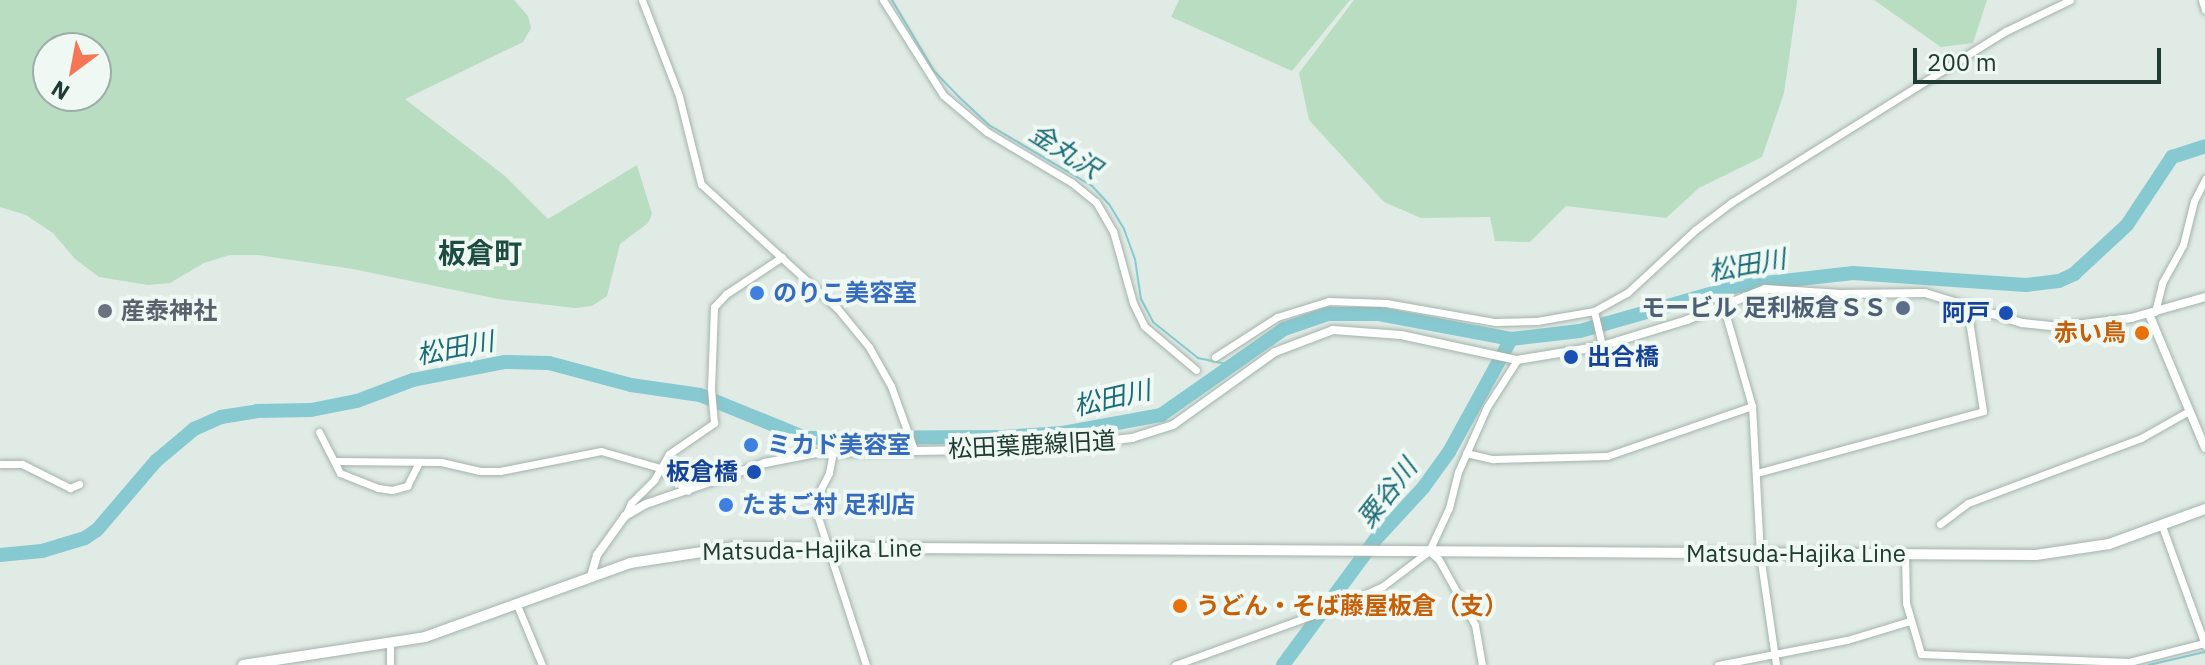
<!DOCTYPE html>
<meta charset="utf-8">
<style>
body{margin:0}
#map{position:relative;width:2205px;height:665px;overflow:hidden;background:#e0ebe5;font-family:"IBM Plex Sans","Noto Sans JP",sans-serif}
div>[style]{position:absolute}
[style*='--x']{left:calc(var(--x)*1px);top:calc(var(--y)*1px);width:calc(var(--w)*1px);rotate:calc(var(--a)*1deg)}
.green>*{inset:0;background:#b8ddc0}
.stream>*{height:2px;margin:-1px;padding:0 1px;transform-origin:1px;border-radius:1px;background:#86c9d1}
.river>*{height:14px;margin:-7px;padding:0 7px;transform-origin:7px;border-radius:7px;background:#86c9d1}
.roads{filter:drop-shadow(0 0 2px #a3b3ac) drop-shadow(0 0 2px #a3b3ac)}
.minor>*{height:7px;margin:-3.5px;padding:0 3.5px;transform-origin:3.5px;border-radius:3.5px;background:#fff}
.tertiary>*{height:8px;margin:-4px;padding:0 4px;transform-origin:4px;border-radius:4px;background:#fff}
.secondary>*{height:10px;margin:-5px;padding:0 5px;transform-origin:5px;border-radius:5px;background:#fff}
.dots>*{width:22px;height:22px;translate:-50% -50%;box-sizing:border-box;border:4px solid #f0f8f3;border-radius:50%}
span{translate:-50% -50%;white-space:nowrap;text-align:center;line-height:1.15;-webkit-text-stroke:8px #f0f8f3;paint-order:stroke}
.shop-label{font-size:24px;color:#366cbe;font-weight:700}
.left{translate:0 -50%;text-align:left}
.service-label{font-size:24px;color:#4e5e75;font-weight:700}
.right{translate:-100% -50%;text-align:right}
.worship-label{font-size:24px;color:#5b616d;font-weight:700}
.transit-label{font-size:24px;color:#164399;font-weight:700}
.food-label{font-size:24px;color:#c56008;font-weight:700}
.street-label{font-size:24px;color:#203b33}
.water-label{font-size:26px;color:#1a6c78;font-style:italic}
.quarter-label{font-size:28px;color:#1c4d40;font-weight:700}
.north{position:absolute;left:32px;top:32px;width:80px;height:80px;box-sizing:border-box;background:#f0f8f3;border:2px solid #9daca6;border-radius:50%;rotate:212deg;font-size:22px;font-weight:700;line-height:32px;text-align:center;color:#203b33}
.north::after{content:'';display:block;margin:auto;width:28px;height:36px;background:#f47655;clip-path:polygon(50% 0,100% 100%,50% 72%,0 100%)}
.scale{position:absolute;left:1913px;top:48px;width:248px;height:36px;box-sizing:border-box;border:4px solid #203b33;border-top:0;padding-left:10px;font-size:24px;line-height:28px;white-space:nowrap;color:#203b33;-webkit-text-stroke:6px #f0f8f3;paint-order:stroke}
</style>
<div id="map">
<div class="green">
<i style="clip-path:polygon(evenodd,0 0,514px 0,528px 16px,531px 28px,523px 42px,405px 99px,505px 176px,548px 219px,637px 165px,652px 214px,648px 223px,620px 244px,607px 296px,592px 306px,575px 308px,498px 299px,353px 269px,258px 255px,230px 255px,204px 263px,170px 283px,148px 285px,99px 277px,75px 259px,53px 233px,26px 215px,0 207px,0 0,48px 48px,96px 48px,96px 96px,48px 96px,48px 48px)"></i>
<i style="clip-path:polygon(1179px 0,1350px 0,1292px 71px,1171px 17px)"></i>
<i style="clip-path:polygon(1354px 0,1797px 0,1797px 2px,1784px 93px,1762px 157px,1699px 188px,1666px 218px,1566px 206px,1530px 242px,1495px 241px,1490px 217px,1421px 218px,1384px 202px,1309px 120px,1299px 73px)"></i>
<i style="clip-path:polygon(1874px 0,1987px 0,1973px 43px,1941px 47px)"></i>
</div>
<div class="stream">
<i style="--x:892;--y:0;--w:82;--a:59.4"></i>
<i style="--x:934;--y:71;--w:36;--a:46"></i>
<i style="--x:959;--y:97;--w:41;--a:43"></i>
<i style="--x:989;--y:125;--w:120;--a:30.6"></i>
<i style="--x:1092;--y:186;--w:25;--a:47"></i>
<i style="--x:1109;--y:204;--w:29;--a:59"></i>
<i style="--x:1124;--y:229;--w:32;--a:70"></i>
<i style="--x:1135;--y:259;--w:40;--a:81.5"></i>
<i style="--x:1141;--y:299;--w:26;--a:62"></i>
<i style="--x:1153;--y:322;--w:58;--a:38.7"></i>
<i style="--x:1198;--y:358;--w:34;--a:12"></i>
<i style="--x:2149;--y:665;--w:57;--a:-13.1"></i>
</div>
<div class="river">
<i style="--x:0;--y:555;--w:42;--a:-5.4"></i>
<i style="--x:42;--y:551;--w:45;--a:-16.8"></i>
<i style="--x:85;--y:538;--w:14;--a:-34"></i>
<i style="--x:97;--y:530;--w:91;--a:-49.5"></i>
<i style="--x:156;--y:461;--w:50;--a:-40.1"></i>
<i style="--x:194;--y:429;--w:30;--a:-24"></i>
<i style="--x:221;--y:417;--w:36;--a:-9"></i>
<i style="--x:257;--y:411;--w:54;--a:-1.1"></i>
<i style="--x:311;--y:410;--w:47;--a:-11.1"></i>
<i style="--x:357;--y:401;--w:60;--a:-20.6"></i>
<i style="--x:413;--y:380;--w:94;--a:-11.1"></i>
<i style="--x:505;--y:362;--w:44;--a:1.3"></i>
<i style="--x:549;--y:363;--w:85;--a:15"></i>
<i style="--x:631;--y:385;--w:70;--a:8.2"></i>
<i style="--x:700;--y:395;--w:114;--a:22.1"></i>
<i style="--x:806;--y:438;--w:196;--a:-0.3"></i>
<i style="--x:1002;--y:437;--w:61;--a:-3.8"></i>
<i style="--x:1063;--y:433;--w:100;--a:-10.4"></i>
<i style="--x:1161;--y:415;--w:150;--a:-35"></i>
<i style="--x:1284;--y:329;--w:46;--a:-18.8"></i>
<i style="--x:1328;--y:314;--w:51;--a:0"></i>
<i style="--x:1379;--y:314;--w:134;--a:10.7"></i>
<i style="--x:1511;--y:339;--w:69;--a:-6.6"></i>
<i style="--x:1580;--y:331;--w:164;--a:-15.9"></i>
<i style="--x:1738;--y:286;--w:116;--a:-6.4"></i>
<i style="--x:1853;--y:273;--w:173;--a:4"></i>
<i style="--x:2026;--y:285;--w:33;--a:-7"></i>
<i style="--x:2059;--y:281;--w:17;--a:-25"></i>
<i style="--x:2074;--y:274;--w:72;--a:-42.8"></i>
<i style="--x:2127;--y:225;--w:82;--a:-56.5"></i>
<i style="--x:2172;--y:157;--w:35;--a:-18"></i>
<i style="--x:1283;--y:665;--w:155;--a:-53.6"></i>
<i style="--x:1375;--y:540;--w:71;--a:-47.3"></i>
<i style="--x:1423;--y:488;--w:44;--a:-54.2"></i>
<i style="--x:1449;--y:452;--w:129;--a:-61.2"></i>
</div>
<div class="roads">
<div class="minor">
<i style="--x:642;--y:0;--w:103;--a:68.9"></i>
<i style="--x:679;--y:96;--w:91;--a:76"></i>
<i style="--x:701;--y:184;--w:184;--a:42.4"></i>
<i style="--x:837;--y:308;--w:50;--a:50.6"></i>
<i style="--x:869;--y:347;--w:45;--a:60.6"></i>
<i style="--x:891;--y:386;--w:68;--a:70.2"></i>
<i style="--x:883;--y:0;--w:112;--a:57.7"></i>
<i style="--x:943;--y:95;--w:57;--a:40.1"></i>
<i style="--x:987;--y:132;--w:98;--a:30.8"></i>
<i style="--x:1071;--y:182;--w:32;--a:39"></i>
<i style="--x:1096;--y:202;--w:34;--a:60"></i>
<i style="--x:1113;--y:231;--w:75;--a:74.5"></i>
<i style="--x:1133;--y:303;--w:25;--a:64"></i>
<i style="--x:1144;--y:326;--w:68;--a:40.2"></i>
<i style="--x:2202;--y:0;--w:10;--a:73"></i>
<i style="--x:1723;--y:305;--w:105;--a:74"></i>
<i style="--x:1594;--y:311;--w:36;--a:77"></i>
<i style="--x:2155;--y:312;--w:30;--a:-76"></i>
<i style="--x:2162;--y:283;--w:43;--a:-61.1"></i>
<i style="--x:2183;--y:245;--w:45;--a:-76"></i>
<i style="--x:2194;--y:201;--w:25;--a:-63"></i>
<i style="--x:1215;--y:357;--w:74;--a:-32.8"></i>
<i style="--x:1277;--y:317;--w:54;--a:-17.1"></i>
<i style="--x:1329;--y:301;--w:57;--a:2"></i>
<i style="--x:1386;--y:303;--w:111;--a:9.9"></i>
<i style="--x:1495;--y:322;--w:42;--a:-1.4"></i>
<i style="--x:1537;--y:321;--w:58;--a:-10"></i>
<i style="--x:1594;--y:311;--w:38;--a:-29"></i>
<i style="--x:1627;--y:293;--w:93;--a:-42.8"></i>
<i style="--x:1695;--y:230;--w:46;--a:-37.1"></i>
<i style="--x:1732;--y:202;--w:323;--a:-32"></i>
<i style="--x:2006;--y:31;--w:71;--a:-25.8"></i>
<i style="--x:319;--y:432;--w:46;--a:62.9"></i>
<i style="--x:340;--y:473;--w:41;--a:21.5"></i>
<i style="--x:378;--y:488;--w:14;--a:8"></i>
<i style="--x:392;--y:490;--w:16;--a:-15"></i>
<i style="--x:407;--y:486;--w:27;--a:-63"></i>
<i style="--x:833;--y:452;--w:21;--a:101"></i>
<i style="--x:829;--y:473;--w:27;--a:117"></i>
<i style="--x:817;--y:497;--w:14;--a:94"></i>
<i style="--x:816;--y:511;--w:162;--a:72"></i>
<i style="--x:1466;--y:453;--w:28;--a:13"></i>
<i style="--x:1493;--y:459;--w:114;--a:-1.5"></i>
<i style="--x:1607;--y:456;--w:153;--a:-19"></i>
<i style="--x:1752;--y:406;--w:149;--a:86.9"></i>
<i style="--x:1760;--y:555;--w:111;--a:81.7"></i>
<i style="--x:336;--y:461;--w:105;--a:0.5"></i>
<i style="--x:441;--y:462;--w:39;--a:13"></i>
<i style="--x:479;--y:471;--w:21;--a:0"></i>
<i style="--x:500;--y:471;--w:103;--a:-11.2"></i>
<i style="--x:601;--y:451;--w:61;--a:16.1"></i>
<i style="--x:660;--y:468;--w:36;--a:39"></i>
<i style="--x:0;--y:464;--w:22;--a:0"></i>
<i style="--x:22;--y:464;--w:54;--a:26.6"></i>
<i style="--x:70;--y:488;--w:10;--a:-24"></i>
<i style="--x:1757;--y:473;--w:234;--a:-15.3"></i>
<i style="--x:1983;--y:411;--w:98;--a:-98.8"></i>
<i style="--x:1968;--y:314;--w:10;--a:-79"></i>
<i style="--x:625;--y:516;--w:14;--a:-65"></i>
<i style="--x:631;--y:503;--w:33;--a:-45"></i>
<i style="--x:654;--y:480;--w:30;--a:-60"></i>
<i style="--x:669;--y:454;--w:55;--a:-34.6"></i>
<i style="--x:714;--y:423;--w:34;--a:-95"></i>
<i style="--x:711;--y:389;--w:82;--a:-87.9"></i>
<i style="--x:714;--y:307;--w:18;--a:-47"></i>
<i style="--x:726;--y:294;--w:67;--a:-33.5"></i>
<i style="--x:1940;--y:524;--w:35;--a:-37"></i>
<i style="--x:1968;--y:503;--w:185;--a:-20.6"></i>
<i style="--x:2141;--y:438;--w:55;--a:-29.4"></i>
<i style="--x:2162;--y:526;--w:127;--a:70.1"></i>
<i style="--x:1429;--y:551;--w:13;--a:42"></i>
<i style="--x:1439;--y:560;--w:74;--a:61"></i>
<i style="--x:1475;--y:625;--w:41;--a:80.1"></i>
<i style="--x:1905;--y:554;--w:49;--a:88.8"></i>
<i style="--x:1906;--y:603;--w:53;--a:73.6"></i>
<i style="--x:1921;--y:654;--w:208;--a:2.2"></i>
<i style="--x:2129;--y:662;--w:77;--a:-14.2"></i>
<i style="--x:517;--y:605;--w:65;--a:67.4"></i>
<i style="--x:390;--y:643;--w:22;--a:90"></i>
<i style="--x:1175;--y:665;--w:182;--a:-19.9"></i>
<i style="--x:1346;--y:603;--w:41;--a:-24.7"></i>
<i style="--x:1383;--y:586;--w:58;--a:-37.3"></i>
<i style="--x:1429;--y:551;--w:47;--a:-65.1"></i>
<i style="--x:1449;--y:508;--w:37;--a:-76"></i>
<i style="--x:1458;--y:472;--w:71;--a:-66"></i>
<i style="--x:1487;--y:407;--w:56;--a:-57.4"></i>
<i style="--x:1718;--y:665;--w:131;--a:-11"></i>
<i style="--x:1847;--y:640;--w:66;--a:-16.8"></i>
</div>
<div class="tertiary">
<i style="--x:2149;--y:314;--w:145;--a:67.3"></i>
<i style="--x:591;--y:576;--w:22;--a:-74"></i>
<i style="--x:597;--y:555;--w:48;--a:-54.3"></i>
<i style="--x:625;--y:516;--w:24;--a:-30"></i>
<i style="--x:646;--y:504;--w:126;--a:-19"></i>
<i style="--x:765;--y:463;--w:52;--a:-11.1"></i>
<i style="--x:816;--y:453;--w:216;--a:-1.1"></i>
<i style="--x:1032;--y:449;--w:101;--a:-6.3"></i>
<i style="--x:1132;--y:438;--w:43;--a:-17.6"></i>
<i style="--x:1173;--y:425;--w:125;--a:-35.6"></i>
<i style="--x:1275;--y:352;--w:62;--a:-20.8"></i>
<i style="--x:1333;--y:330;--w:68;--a:4.2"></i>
<i style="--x:1401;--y:335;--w:119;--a:12.2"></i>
<i style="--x:1517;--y:360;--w:86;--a:-9.4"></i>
<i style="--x:1602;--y:346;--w:89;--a:-17"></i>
<i style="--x:1687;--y:320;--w:84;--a:-21.7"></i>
<i style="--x:1765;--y:289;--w:76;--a:3.8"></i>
<i style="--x:1841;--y:294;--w:84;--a:-0.7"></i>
<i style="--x:1925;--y:293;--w:102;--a:17.2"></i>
<i style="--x:2022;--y:323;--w:36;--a:6"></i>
<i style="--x:2058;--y:327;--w:74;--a:-7"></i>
<i style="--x:2131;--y:318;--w:77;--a:-15.8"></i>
</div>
<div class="secondary">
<i style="--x:243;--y:665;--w:184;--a:-8.7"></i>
<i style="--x:425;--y:637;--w:218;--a:-19.8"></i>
<i style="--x:630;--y:563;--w:106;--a:-8.7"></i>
<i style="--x:735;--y:547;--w:1301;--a:0.35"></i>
<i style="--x:2036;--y:555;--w:74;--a:-8.6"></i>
<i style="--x:2109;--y:544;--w:102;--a:-20"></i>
</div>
</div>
<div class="dots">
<i style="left:757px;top:293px;background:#3f7fe0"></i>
<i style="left:1903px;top:308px;background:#5c6f8a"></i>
<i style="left:105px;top:311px;background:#6b7280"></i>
<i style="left:2006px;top:313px;background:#1a4fb4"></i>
<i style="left:2142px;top:333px;background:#e8710a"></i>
<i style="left:1571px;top:357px;background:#1a4fb4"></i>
<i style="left:751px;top:445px;background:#3f7fe0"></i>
<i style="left:754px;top:472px;background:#1a4fb4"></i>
<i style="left:726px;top:505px;background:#3f7fe0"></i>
<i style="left:1180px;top:606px;background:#e8710a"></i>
</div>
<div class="shop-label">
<span class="left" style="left:773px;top:293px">のりこ美容室</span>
<span class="left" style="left:767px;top:445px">ミカド美容室</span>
<span class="left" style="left:742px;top:505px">たまご村 足利店</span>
</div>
<div class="service-label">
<span class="right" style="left:1887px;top:308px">モービル 足利板倉ＳＳ</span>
</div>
<div class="worship-label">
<span class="left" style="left:121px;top:311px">産泰神社</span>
</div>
<div class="transit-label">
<span class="right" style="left:1990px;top:313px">阿戸</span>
<span class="left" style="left:1587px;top:357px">出合橋</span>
<span class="right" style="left:738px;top:472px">板倉橋</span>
</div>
<div class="food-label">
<span class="right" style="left:2126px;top:333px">赤い鳥</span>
<span class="left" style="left:1196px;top:606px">うどん・そば藤屋板倉（支）</span>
</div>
<div class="street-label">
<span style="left:1032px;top:445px;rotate:-3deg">松田葉鹿線旧道</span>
<span style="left:812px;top:550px;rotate:-1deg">Matsuda-Hajika Line</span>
<span style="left:1796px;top:554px">Matsuda-Hajika Line</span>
</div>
<div class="water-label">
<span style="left:1065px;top:151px;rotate:32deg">金丸沢</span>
<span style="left:1747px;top:265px;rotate:-10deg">松田川</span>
<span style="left:455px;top:348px;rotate:-11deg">松田川</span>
<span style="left:1112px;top:398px;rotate:-13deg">松田川</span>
<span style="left:1387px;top:493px;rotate:-52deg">粟谷川</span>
</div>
<div class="quarter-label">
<span style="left:480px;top:253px">板倉町</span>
</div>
<div class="north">N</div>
<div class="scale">200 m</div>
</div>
